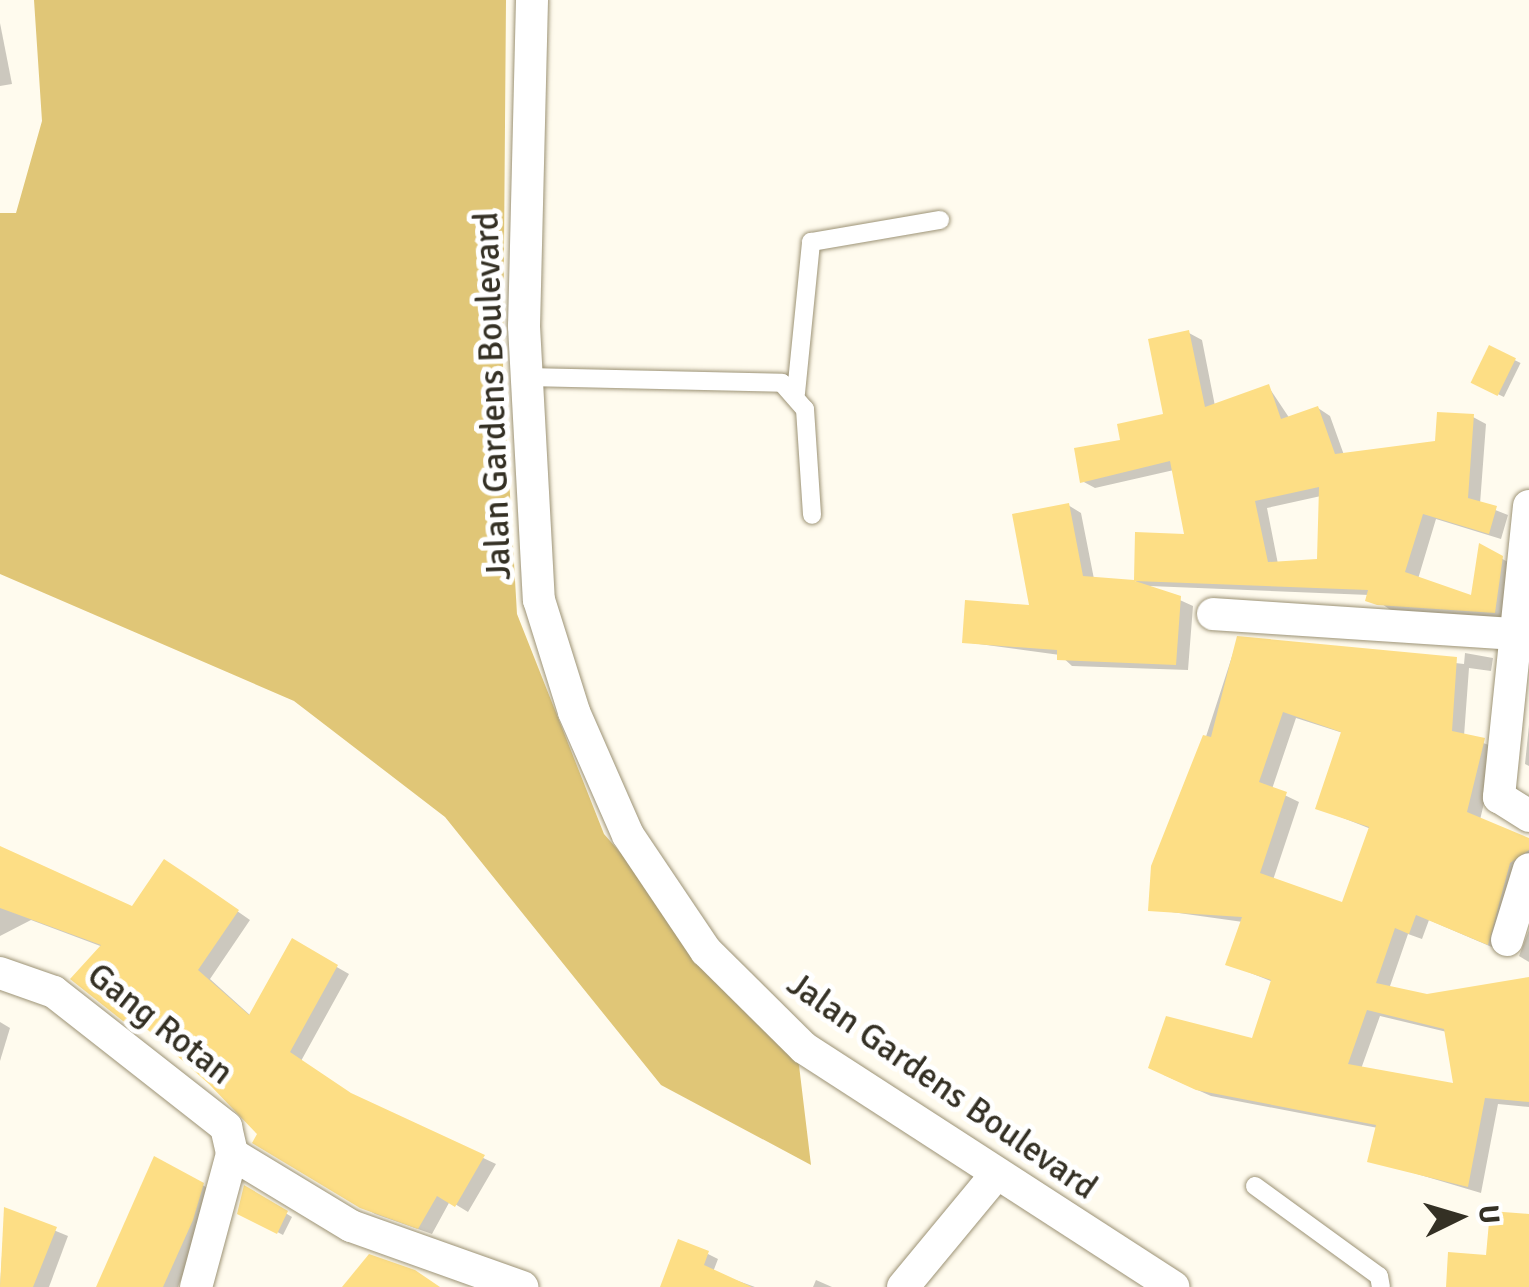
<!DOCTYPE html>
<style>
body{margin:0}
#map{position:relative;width:1529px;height:1287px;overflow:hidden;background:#fffbee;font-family:Signika,sans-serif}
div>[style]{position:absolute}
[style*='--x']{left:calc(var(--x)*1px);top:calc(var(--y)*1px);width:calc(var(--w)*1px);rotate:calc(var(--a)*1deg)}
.green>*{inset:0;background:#e0c677}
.shadow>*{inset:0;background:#0003;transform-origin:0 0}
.building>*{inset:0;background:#fdde85;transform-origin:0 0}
.roads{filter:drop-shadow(0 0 2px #9d9376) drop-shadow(0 0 2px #9d9376)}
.service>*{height:18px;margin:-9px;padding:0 9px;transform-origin:9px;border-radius:9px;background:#fff}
.minor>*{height:32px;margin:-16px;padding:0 16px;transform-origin:16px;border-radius:16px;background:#fff}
span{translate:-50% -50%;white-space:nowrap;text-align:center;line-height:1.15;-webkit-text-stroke:10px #fff;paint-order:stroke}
.street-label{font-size:35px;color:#343024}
.north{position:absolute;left:1409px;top:1167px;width:100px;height:100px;-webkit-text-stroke:8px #fff;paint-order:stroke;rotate:85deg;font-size:28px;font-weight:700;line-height:40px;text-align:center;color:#343024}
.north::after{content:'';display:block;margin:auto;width:35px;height:45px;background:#343024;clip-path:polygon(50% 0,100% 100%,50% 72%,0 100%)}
</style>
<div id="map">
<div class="green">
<i style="clip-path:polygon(34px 0,506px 0,503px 375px,517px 614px,604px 834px,798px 1057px,811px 1165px,661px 1085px,445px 817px,294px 701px,0 574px,0 213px,16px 213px,42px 121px)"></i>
</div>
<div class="shadow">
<i style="clip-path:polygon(0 23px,12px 84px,0 86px)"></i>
<i style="clip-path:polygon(evenodd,1189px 333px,1202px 340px,1215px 406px,1268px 386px,1290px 419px,1318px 408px,1330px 416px,1344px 455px,1437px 443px,1473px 417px,1486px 424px,1480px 504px,1508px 515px,1501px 539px,1436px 519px,1418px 579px,1473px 598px,1481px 547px,1515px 566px,1507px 618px,1392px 611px,1369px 595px,1149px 586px,1193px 606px,1188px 670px,1072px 666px,1060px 655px,964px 642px,1032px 607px,1068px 505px,1081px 513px,1094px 579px,1136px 583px,1138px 535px,1187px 537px,1174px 470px,1095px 488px,1082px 481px,1166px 416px,1189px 333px,1321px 496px,1320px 561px,1278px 564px,1267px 508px,1321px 496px)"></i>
<i style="left:1490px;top:348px;width:34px;height:38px;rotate:26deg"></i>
<i style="clip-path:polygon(evenodd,1238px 638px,1464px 664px,1465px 653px,1493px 658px,1491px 671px,1469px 668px,1464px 736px,1497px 748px,1480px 820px,1529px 841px,1529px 864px,1501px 951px,1429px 920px,1422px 939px,1408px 934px,1389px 989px,1426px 997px,1529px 980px,1529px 1107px,1498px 1104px,1481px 1193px,1370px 1160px,1378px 1128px,1211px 1096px,1164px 1075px,1254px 1041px,1273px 982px,1228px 964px,1243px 922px,1150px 909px,1238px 638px,1296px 718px,1343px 733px,1318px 808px,1371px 829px,1343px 905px,1273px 880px,1299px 802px,1272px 789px,1296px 718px,1238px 638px,1380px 1016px,1447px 1032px,1456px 1086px,1361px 1069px,1380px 1016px)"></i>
<i style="clip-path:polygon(1529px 725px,1529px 766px,1525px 764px)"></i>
<i style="clip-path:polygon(0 854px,133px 909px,178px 870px,250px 920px,210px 979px,251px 1016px,293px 942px,349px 974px,301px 1061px,356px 1098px,496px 1164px,468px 1212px,450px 1201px,432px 1234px,375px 1214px,255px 1142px,260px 1134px,211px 1082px,153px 1030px,135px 1027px,103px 947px,31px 920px,0 936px)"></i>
<i style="clip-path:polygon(1529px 930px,1529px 962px,1519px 956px)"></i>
<i style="clip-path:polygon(0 1022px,10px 1028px,0 1061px)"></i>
<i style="clip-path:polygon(155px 1159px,215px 1192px,178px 1287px,104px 1287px)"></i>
<i style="clip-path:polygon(246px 1189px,292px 1217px,283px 1235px,240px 1212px)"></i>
<i style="clip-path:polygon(5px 1210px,68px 1236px,49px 1287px,0 1287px)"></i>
<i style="clip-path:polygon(708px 1254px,718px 1259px,713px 1272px,755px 1287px,661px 1287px)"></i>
<i style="clip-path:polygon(816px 1280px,832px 1287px,813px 1287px)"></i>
</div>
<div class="building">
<i style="clip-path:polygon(evenodd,1189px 330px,1205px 407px,1269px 384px,1281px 419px,1318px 406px,1335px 454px,1435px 441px,1437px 412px,1474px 414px,1468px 498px,1497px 506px,1489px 534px,1423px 514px,1405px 572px,1471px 595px,1479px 543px,1503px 556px,1495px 613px,1377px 605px,1365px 601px,1368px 590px,1135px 581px,1181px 596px,1176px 665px,1057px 660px,1057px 650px,962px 643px,965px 600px,1029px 605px,1012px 514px,1069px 503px,1083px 576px,1134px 580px,1135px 532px,1184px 534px,1170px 461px,1080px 483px,1074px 448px,1120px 440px,1117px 424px,1163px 414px,1148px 339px,1189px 330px,1319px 487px,1317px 559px,1268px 562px,1255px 501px,1319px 487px)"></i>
<i style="left:1489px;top:345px;width:30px;height:42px;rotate:26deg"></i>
<i style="clip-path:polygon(evenodd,1237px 636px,1457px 657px,1452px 731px,1485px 738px,1467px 812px,1529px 838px,1529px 850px,1510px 863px,1488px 945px,1416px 915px,1409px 934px,1395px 928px,1376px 983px,1427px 994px,1529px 977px,1529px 1102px,1485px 1098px,1468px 1187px,1367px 1162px,1376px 1125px,1196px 1090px,1148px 1068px,1166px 1016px,1252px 1038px,1271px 980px,1225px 965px,1242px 917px,1148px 911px,1151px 866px,1203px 735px,1211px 737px,1237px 636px,1283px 712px,1341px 732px,1315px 809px,1369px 827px,1342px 902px,1260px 873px,1287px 792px,1259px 782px,1283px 712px,1237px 636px,1367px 1010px,1444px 1029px,1453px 1083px,1348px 1064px,1367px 1010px)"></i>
<i style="clip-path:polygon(0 846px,132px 906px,164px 859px,197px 881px,239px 910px,198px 970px,249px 1015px,292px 938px,338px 965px,290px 1052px,351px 1093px,485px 1155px,455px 1207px,437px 1196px,418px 1229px,360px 1208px,252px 1143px,257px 1134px,209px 1084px,140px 1023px,133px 1029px,70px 979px,101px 945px,0 908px)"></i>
<i style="clip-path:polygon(154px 1156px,204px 1183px,193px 1220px,163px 1287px,96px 1287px)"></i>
<i style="clip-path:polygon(244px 1185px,288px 1211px,277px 1234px,237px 1214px)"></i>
<i style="clip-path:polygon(4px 1207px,57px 1227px,33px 1287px,0 1287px)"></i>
<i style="clip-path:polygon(1490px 1211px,1529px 1214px,1529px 1287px,1446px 1287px,1448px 1252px,1486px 1255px)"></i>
<i style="clip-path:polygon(678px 1239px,709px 1251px,704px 1265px,752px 1287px,660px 1287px)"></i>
<i style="clip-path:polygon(369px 1254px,415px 1270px,440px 1287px,342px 1287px)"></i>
</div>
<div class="roads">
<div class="service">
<i style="--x:527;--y:377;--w:255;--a:1.3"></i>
<i style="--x:782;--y:383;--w:35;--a:49"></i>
<i style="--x:805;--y:409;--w:106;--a:86.2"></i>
<i style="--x:796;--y:393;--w:152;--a:-84.3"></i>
<i style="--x:811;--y:242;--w:131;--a:-9.7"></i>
<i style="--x:1255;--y:1186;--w:153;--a:36"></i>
<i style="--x:1379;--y:1276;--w:11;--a:80"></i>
</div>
<div class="minor">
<i style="--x:532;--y:0;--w:326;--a:91.4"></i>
<i style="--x:524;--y:326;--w:274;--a:86.9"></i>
<i style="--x:539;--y:600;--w:117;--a:72.6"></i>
<i style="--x:574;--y:712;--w:134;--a:66.3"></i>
<i style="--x:628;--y:835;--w:140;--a:56.1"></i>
<i style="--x:706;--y:951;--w:138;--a:44.7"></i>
<i style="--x:804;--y:1048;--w:440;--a:32.9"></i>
<i style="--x:1529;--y:506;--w:293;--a:95.9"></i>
<i style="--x:1499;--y:797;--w:36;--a:32"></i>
<i style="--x:1213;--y:614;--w:299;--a:3.8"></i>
<i style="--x:1507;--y:940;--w:74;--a:-72.8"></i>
<i style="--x:0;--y:973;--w:57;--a:19.4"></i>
<i style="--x:54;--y:992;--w:219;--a:38.1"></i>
<i style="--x:226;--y:1127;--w:28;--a:77"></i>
<i style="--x:232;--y:1154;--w:138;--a:105.1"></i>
<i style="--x:232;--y:1154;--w:139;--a:31.2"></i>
<i style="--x:351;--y:1226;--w:182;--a:19.6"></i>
<i style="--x:903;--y:1287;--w:143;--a:-50.4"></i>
</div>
</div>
<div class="street-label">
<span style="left:493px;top:396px;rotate:-92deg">Jalan Gardens Boulevard</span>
<span style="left:160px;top:1024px;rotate:38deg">Gang Rotan</span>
<span style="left:942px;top:1086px;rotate:35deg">Jalan Gardens Boulevard</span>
</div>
<div class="north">U</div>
</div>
